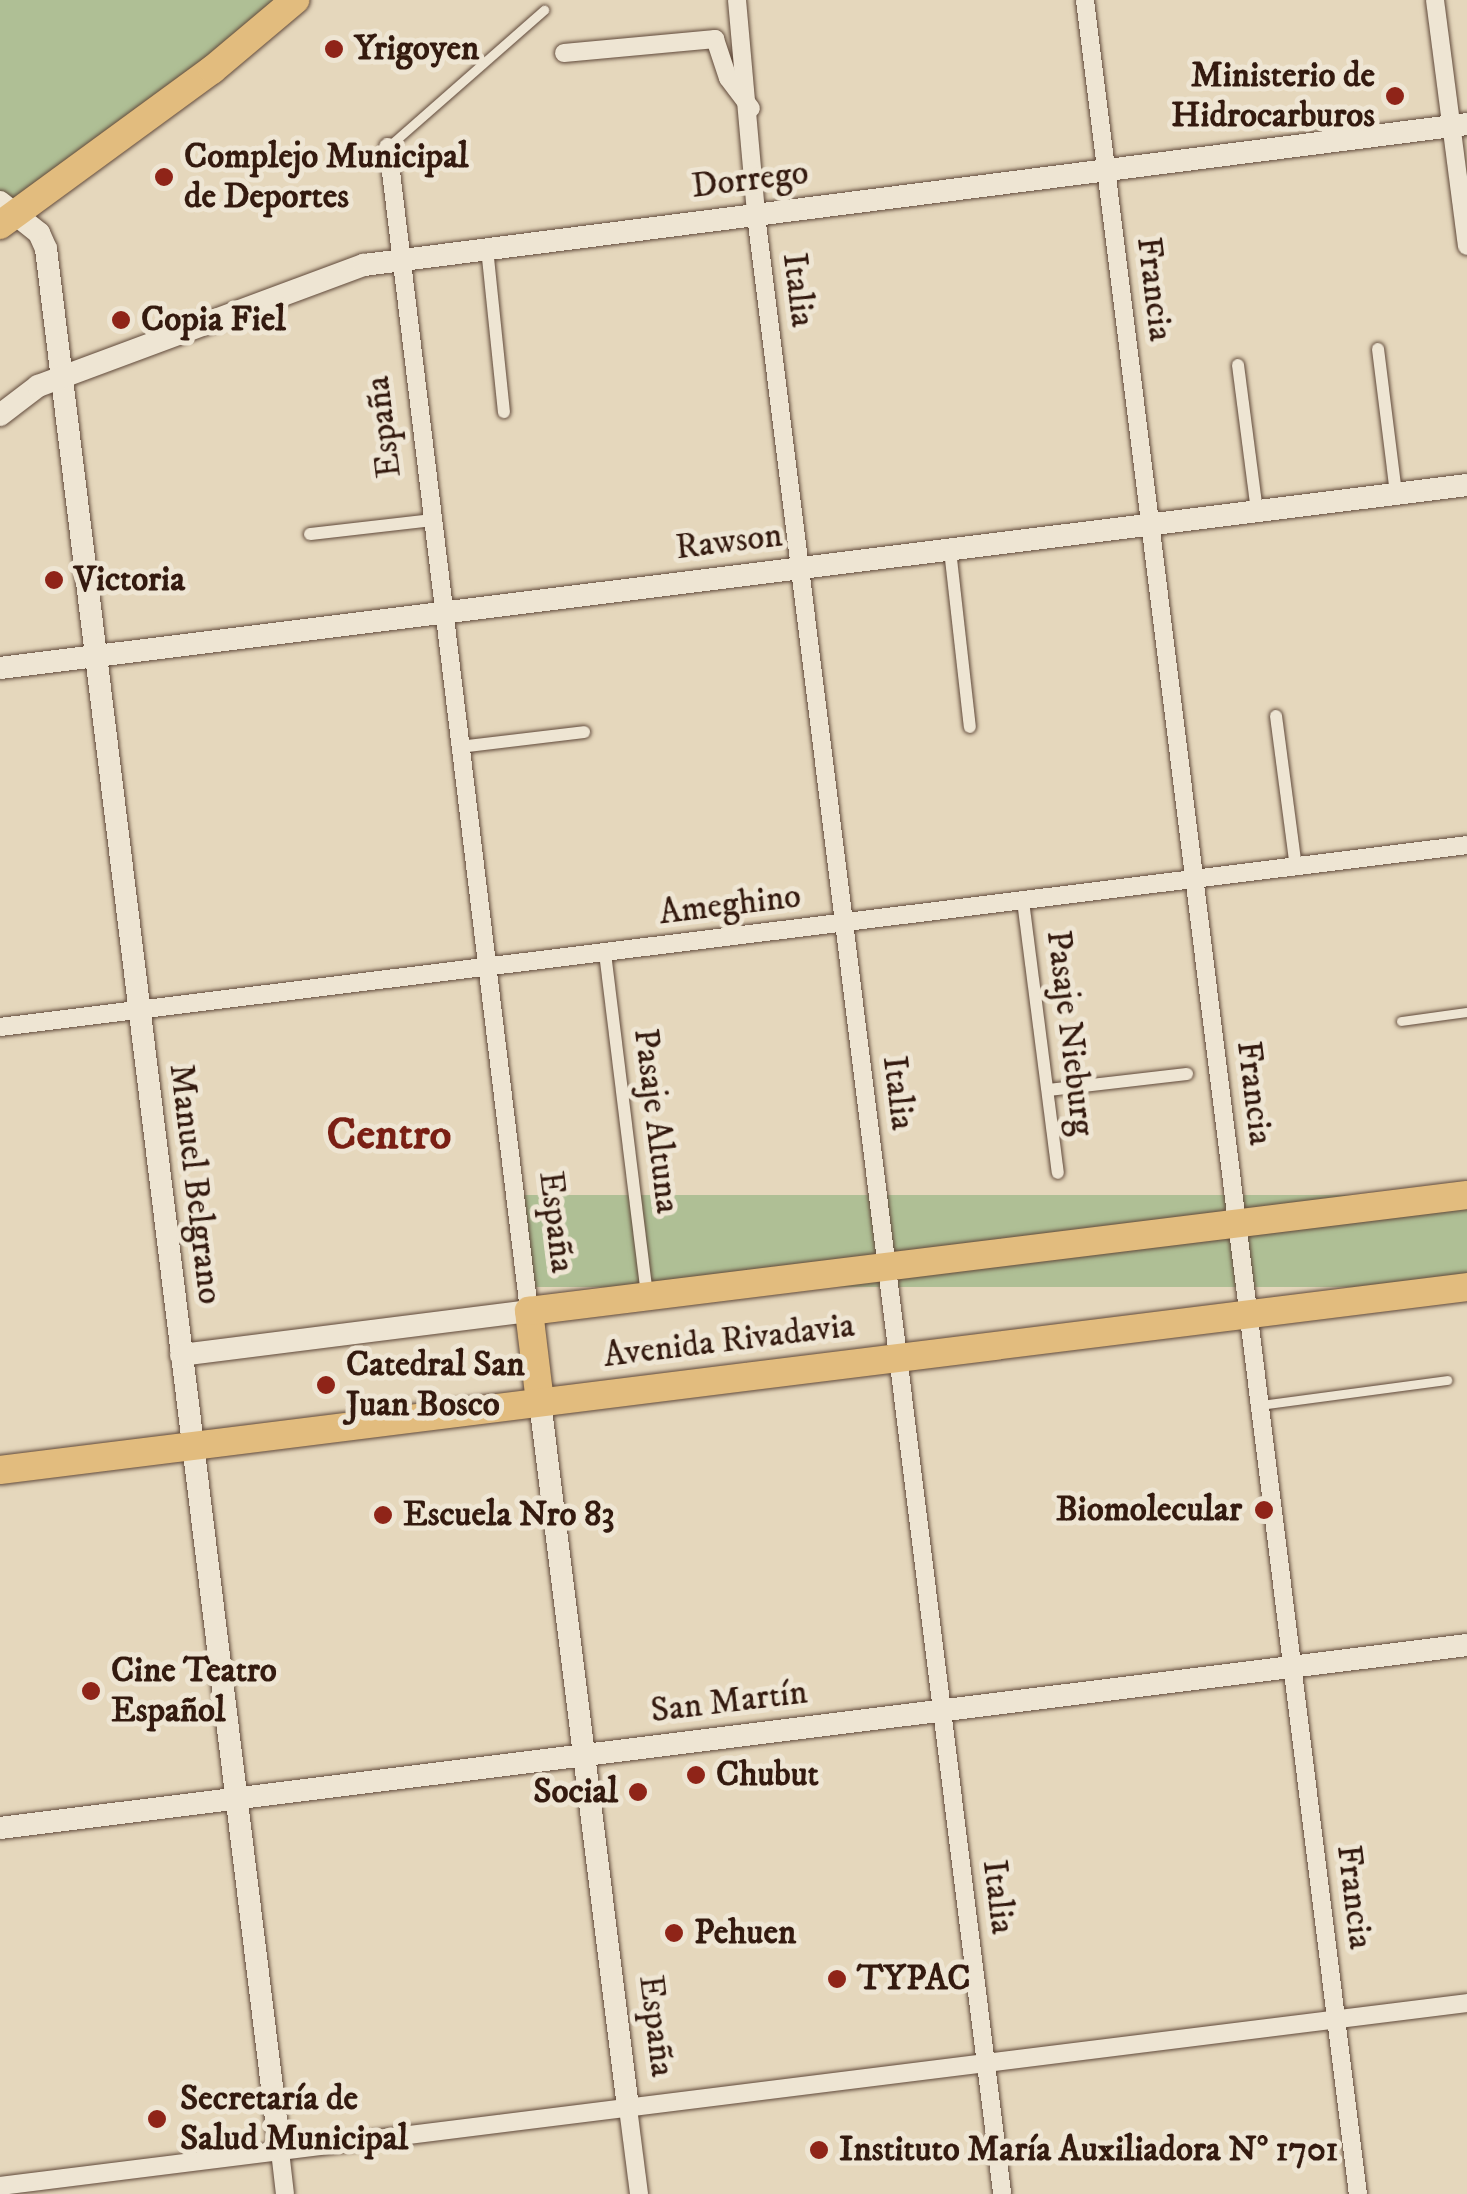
<!DOCTYPE html>
<meta charset="utf-8">
<style>
body{margin:0}
#map{position:relative;width:1467px;height:2194px;overflow:hidden;background:#e5d7bc;font-family:"IM FELL DW Pica",serif}
div>[style]{position:absolute}
[style*='--x']{left:calc(var(--x)*1px);top:calc(var(--y)*1px);width:calc(var(--w)*1px);rotate:calc(var(--a)*1deg)}
.green>*{inset:0;background:#afbf95;transform-origin:0 0}
.roads{filter:drop-shadow(0 0 2px #60493a) drop-shadow(0 0 2px #60493a)}
.service>*{height:9px;margin:-4.5px;padding:0 4.5px;transform-origin:4.5px;border-radius:4.5px;background:#eee5d3}
.pedestrian>*{height:12px;margin:-6px;padding:0 6px;transform-origin:6px;border-radius:6px;background:#eee5d3}
.minor>*{height:18px;margin:-9px;padding:0 9px;transform-origin:9px;border-radius:9px;background:#eee5d3}
.tertiary>*{height:22px;margin:-11px;padding:0 11px;transform-origin:11px;border-radius:11px;background:#eee5d3}
.primary>*{height:28px;margin:-14px;padding:0 14px;transform-origin:14px;border-radius:14px;background:#e2bc7e}
.trunk>*{height:28px;margin:-14px;padding:0 14px;transform-origin:14px;border-radius:14px;background:#e2bc7e}
.dots>*{width:28px;height:28px;translate:-50% -50%;box-sizing:border-box;border:5px solid #eee5d3;border-radius:50%}
span{translate:-50% -50%;white-space:nowrap;text-align:center;line-height:1.15;-webkit-text-stroke:10px #eee5d3;paint-order:stroke}
.poi-label{font-size:35px;color:#341a0f;font-weight:700}
.left{translate:0 -50%;text-align:left}
.right{translate:-100% -50%;text-align:right}
.street-label{font-size:35px;color:#341a0f}
.district-label{font-size:45px;color:#7a1f14;font-weight:700}
</style>
<div id="map">
<div class="green">
<i style="clip-path:polygon(0 0,295px 0,0 225px)"></i>
<i style="left:1467px;top:1195px;width:92px;height:945px;rotate:90deg"></i>
</div>
<div class="roads">
<div class="service">
<i style="--x:388;--y:147;--w:208;--a:-41.3"></i>
<i style="--x:1401;--y:1021;--w:67;--a:-7.8"></i>
<i style="--x:1260;--y:1405;--w:189;--a:-7.6"></i>
</div>
<div class="pedestrian">
<i style="--x:487;--y:248;--w:165;--a:84.1"></i>
<i style="--x:1378;--y:349;--w:146;--a:82.9"></i>
<i style="--x:1238;--y:365;--w:148;--a:82.6"></i>
<i style="--x:310;--y:534;--w:124;--a:-6.5"></i>
<i style="--x:950;--y:550;--w:178;--a:83.6"></i>
<i style="--x:1276;--y:716;--w:152;--a:82.5"></i>
<i style="--x:459;--y:747;--w:126;--a:-6.8"></i>
<i style="--x:1023;--y:901;--w:274;--a:82.7"></i>
<i style="--x:605;--y:953;--w:347;--a:83"></i>
<i style="--x:1048;--y:1090;--w:140;--a:-6.6"></i>
</div>
<div class="minor">
<i style="--x:737;--y:0;--w:216;--a:84.9"></i>
<i style="--x:756;--y:215;--w:1994;--a:82.91"></i>
<i style="--x:1085;--y:0;--w:2211;--a:82.91"></i>
<i style="--x:1435;--y:0;--w:248;--a:82.6"></i>
<i style="--x:564;--y:53;--w:152;--a:-5.3"></i>
<i style="--x:715;--y:39;--w:41;--a:71.6"></i>
<i style="--x:728;--y:78;--w:38;--a:53"></i>
<i style="--x:388;--y:147;--w:1173;--a:83.09"></i>
<i style="--x:0;--y:1027;--w:1478;--a:-7.07"></i>
<i style="--x:628;--y:2108;--w:87;--a:82.7"></i>
<i style="--x:280;--y:2151;--w:43;--a:83.4"></i>
<i style="--x:0;--y:2186;--w:1478;--a:-7.11"></i>
</div>
<div class="tertiary">
<i style="--x:0;--y:202;--w:50;--a:38.5"></i>
<i style="--x:39;--y:233;--w:17;--a:66"></i>
<i style="--x:46;--y:249;--w:1916;--a:82.99"></i>
<i style="--x:0;--y:415;--w:48;--a:-37.3"></i>
<i style="--x:38;--y:386;--w:348;--a:-20.4"></i>
<i style="--x:364;--y:265;--w:1112;--a:-7.28"></i>
<i style="--x:0;--y:668;--w:1478;--a:-7.11"></i>
<i style="--x:181;--y:1355;--w:351;--a:-7.2"></i>
<i style="--x:540;--y:1402;--w:711;--a:82.89"></i>
<i style="--x:0;--y:1828;--w:1478;--a:-7.11"></i>
</div>
<div class="primary">
<i style="--x:540;--y:1402;--w:92;--a:-96.9"></i>
<i style="--x:529;--y:1311;--w:945;--a:-7.05"></i>
<i style="--x:0;--y:1470;--w:1478;--a:-7.11"></i>
</div>
<div class="trunk">
<i style="--x:0;--y:225;--w:263;--a:-36.2"></i>
<i style="--x:212;--y:70;--w:109;--a:-40.1"></i>
</div>
</div>
<div class="dots">
<i style="left:334px;top:49px;background:#8f2418"></i>
<i style="left:1395px;top:96px;background:#8f2418"></i>
<i style="left:164px;top:177px;background:#8f2418"></i>
<i style="left:121px;top:320px;background:#8f2418"></i>
<i style="left:54px;top:580px;background:#8f2418"></i>
<i style="left:326px;top:1385px;background:#8f2418"></i>
<i style="left:1264px;top:1510px;background:#8f2418"></i>
<i style="left:383px;top:1515px;background:#8f2418"></i>
<i style="left:91px;top:1691px;background:#8f2418"></i>
<i style="left:696px;top:1775px;background:#8f2418"></i>
<i style="left:638px;top:1792px;background:#8f2418"></i>
<i style="left:674px;top:1933px;background:#8f2418"></i>
<i style="left:837px;top:1979px;background:#8f2418"></i>
<i style="left:157px;top:2119px;background:#8f2418"></i>
<i style="left:819px;top:2150px;background:#8f2418"></i>
</div>
<div class="poi-label">
<span class="left" style="left:354px;top:49px">Yrigoyen</span>
<span class="right" style="left:1375px;top:96px">Ministerio de<br>Hidrocarburos</span>
<span class="left" style="left:184px;top:177px">Complejo Municipal<br>de Deportes</span>
<span class="left" style="left:141px;top:320px">Copia Fiel</span>
<span class="left" style="left:74px;top:580px">Victoria</span>
<span class="left" style="left:346px;top:1385px">Catedral San<br>Juan Bosco</span>
<span class="right" style="left:1242px;top:1510px">Biomolecular</span>
<span class="left" style="left:403px;top:1515px">Escuela Nro 83</span>
<span class="left" style="left:111px;top:1691px">Cine Teatro<br>Español</span>
<span class="left" style="left:716px;top:1775px">Chubut</span>
<span class="right" style="left:618px;top:1792px">Social</span>
<span class="left" style="left:694px;top:1933px">Pehuen</span>
<span class="left" style="left:857px;top:1979px">TYPAC</span>
<span class="left" style="left:180px;top:2119px">Secretaría de<br>Salud Municipal</span>
<span class="left" style="left:839px;top:2150px">Instituto María Auxiliadora N° 1701</span>
</div>
<div class="street-label">
<span style="left:750px;top:180px;rotate:-7deg">Dorrego</span>
<span style="left:1154px;top:289px;rotate:83deg">Francia</span>
<span style="left:798px;top:290px;rotate:83deg">Italia</span>
<span style="left:384px;top:427px;rotate:-97deg">España</span>
<span style="left:729px;top:542px;rotate:-7deg">Rawson</span>
<span style="left:730px;top:905px;rotate:-7deg">Ameghino</span>
<span style="left:1070px;top:1033px;rotate:83deg">Pasaje Nieburg</span>
<span style="left:898px;top:1093px;rotate:83deg">Italia</span>
<span style="left:1254px;top:1093px;rotate:83deg">Francia</span>
<span style="left:656px;top:1121px;rotate:83deg">Pasaje Altuna</span>
<span style="left:195px;top:1184px;rotate:83deg">Manuel Belgrano</span>
<span style="left:556px;top:1222px;rotate:83deg">España</span>
<span style="left:729px;top:1341px;rotate:-7deg">Avenida Rivadavia</span>
<span style="left:729px;top:1702px;rotate:-7deg">San Martín</span>
<span style="left:998px;top:1897px;rotate:83deg">Italia</span>
<span style="left:1354px;top:1897px;rotate:83deg">Francia</span>
<span style="left:656px;top:2026px;rotate:83deg">España</span>
</div>
<div class="district-label">
<span style="left:389px;top:1136px">Centro</span>
</div>
</div>
